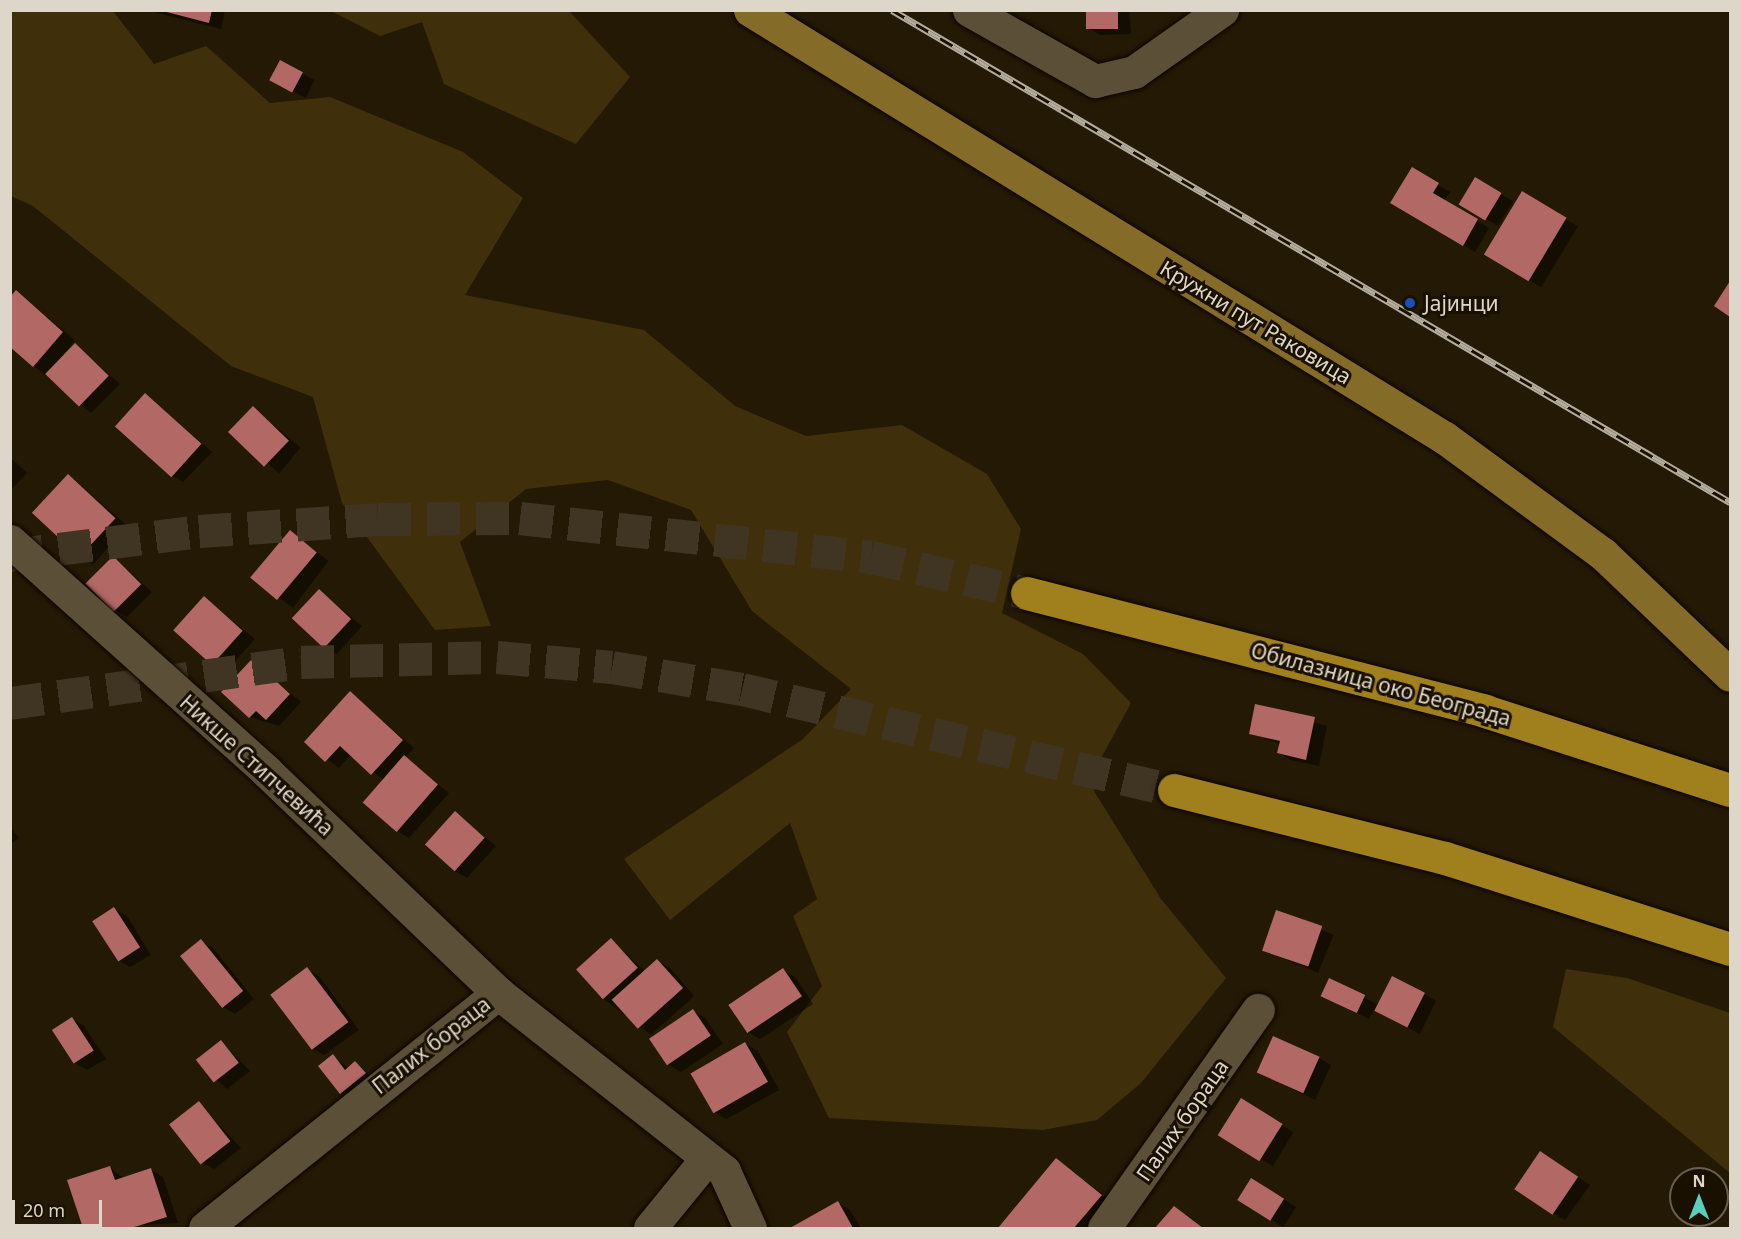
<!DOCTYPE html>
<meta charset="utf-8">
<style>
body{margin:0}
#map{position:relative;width:1741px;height:1239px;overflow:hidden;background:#241904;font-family:"Noto Sans",sans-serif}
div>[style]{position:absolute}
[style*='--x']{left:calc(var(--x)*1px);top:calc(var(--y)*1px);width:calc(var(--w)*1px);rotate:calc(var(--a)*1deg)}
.green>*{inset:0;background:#402f0b}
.shadow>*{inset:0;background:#0007;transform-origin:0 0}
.building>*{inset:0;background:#b26865;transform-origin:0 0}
.highway-tunnel>*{height:33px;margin-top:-16.5px;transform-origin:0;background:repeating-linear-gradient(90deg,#403522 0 33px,transparent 0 49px)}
.roads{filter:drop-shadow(0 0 2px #0d0400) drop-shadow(0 0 2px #0d0400)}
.minor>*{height:33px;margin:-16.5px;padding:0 16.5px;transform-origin:16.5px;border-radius:16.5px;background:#5b4f38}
.major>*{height:33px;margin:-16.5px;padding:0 16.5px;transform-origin:16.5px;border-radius:16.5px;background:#846c28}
.highway>*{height:33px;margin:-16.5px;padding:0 16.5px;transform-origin:16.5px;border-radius:16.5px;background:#9f801d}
.rail>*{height:7px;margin-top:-3.5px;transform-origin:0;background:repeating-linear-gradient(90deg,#1a1000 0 14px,#b4ac9d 0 28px);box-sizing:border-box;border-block:2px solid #b4ac9d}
.dots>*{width:16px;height:16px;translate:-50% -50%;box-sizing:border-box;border:3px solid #1a1000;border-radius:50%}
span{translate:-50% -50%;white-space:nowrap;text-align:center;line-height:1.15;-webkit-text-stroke:6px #1a1000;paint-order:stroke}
.poi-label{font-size:21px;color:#ddd6c9}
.left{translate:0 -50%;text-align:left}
.street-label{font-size:21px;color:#ddd6c9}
.frame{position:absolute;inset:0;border:12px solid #ddd6c9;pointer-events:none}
.north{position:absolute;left:1669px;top:1167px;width:60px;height:60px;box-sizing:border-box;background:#1a1000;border:2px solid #685f50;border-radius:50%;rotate:0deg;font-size:16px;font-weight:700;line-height:24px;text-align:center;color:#ddd6c9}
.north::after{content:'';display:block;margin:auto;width:21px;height:27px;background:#5bcebc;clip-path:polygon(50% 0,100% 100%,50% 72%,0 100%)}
.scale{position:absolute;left:12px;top:1200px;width:90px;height:27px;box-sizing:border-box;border:3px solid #ddd6c9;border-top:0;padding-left:8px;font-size:18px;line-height:21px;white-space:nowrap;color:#ddd6c9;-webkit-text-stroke:4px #1a1000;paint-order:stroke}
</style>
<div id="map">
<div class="green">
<i style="clip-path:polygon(10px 11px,113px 11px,154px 64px,206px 46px,270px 103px,330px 97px,463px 152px,523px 198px,465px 295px,644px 330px,735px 406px,806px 436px,902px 425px,987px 474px,1021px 529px,1002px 613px,1083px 654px,1131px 703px,1099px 762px,1094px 791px,1161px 899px,1226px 978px,1141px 1083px,1097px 1120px,1043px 1130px,829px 1118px,787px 1032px,822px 986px,793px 916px,817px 899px,790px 823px,670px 920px,624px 859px,803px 739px,851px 689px,752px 611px,691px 510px,608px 480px,526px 489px,460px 542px,491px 626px,435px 630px,342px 503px,313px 397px,231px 366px,33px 206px,11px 196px)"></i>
<i style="clip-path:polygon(331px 11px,569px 11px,630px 77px,576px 144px,444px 84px,422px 22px,380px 36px)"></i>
<i style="clip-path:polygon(1566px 969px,1627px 978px,1730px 1013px,1730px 1173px,1553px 1027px)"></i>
</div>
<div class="shadow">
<i style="clip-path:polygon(145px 10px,225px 10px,221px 29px)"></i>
<i style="clip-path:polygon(1087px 10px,1129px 10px,1131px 34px,1100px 35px,1088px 28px)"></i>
<i style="clip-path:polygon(302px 73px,314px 80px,306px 98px,284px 87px)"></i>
<i style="clip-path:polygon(1412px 169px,1450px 192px,1444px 201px,1489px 228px,1475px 252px,1392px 202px)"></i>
<i style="left:1476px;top:179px;width:43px;height:29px;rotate:31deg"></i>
<i style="left:1522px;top:193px;width:65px;height:71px;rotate:31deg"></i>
<i style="clip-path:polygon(17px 292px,75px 340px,58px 362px,75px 345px,120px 384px,91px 413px,34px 366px)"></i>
<i style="clip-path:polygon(146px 394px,212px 452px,183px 482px,171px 475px)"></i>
<i style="left:253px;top:408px;width:62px;height:33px;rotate:40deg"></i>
<i style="clip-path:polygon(10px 457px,27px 473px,10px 491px)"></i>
<i style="left:69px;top:475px;width:77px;height:52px;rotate:41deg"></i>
<i style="left:290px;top:532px;width:48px;height:59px;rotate:37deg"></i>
<i style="clip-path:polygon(113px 557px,152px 592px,127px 617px,115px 610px)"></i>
<i style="clip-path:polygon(319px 591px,362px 626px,337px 654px,325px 647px)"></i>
<i style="clip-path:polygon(204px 598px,255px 639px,226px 671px,214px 664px)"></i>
<i style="clip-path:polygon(252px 661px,301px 702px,279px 726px,250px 717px)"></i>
<i style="clip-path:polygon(350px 693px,414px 748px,405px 758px,449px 793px,409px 838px,397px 831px,384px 780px,351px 754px,339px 768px,306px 742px)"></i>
<i style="clip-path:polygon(1256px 706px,1327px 726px,1319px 766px,1291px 760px,1279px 753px,1280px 744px,1250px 733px)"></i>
<i style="clip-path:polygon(455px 813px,496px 846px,467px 878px,455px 871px)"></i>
<i style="clip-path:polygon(10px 827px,19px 838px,10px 844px)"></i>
<i style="clip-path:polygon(114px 909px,127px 916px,151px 955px,130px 967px,118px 960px,94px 921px)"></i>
<i style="left:1277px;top:912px;width:61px;height:41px;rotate:22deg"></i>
<i style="clip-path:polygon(611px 940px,646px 972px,657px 961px,670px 968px,694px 996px,651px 1035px,604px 999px)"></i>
<i style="clip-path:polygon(201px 941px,213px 948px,254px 999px,235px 1014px,223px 1007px)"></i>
<i style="clip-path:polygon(307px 969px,319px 976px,359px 1030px,324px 1055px,312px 1048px)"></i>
<i style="clip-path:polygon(783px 970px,795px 977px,813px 1004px,760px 1039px,748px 1032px)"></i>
<i style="clip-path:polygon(1330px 980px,1379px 1005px,1424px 994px,1436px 1001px,1420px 1034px,1374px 1010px,1369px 1019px,1335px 1002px)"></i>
<i style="clip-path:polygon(693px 1011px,705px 1018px,723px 1044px,681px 1072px,669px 1065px,651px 1040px)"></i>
<i style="clip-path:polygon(72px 1019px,84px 1026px,106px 1059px,87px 1070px,75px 1063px,54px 1030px)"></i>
<i style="clip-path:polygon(221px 1042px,250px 1071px,227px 1089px,198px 1061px)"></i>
<i style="clip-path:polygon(745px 1044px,758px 1051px,779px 1090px,726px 1119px,714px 1112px)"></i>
<i style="clip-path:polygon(333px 1056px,349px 1069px,356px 1063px,377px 1081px,353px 1100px,341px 1093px)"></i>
<i style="clip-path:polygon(1319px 1058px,1331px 1065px,1315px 1100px,1258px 1072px)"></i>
<i style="left:1242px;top:1101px;width:60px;height:40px;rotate:31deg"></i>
<i style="clip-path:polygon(199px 1103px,241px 1148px,214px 1169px,201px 1162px)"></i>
<i style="clip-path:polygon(1541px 1153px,1590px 1185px,1565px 1220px,1553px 1213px)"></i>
<i style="clip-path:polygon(1056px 1159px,1113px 1202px,1092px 1228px,1000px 1228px)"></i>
<i style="clip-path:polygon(110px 1167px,123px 1178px,151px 1170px,163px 1177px,178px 1223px,84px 1228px,69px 1180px)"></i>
<i style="clip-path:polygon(1263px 1186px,1296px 1207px,1283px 1227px,1239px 1200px)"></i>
<i style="clip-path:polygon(838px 1203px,850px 1210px,861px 1228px,793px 1228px)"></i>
<i style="clip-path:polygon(1175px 1208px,1187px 1215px,1204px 1228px,1158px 1228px)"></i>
</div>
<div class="building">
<i style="clip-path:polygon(159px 10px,212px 10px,209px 23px)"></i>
<i style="left:1086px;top:10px;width:32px;height:19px"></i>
<i style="left:280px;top:60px;width:26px;height:23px;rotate:28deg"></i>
<i style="clip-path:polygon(1412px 167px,1439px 183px,1433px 193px,1478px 219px,1463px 246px,1390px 203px)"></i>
<i style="left:1475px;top:177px;width:31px;height:32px;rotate:31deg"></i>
<i style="left:1522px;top:191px;width:52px;height:74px;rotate:31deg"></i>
<i style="clip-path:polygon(1730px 281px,1730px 317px,1714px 306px)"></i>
<i style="clip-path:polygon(16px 290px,63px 332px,33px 367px,10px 347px,10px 297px)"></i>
<i style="left:75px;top:343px;width:47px;height:43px;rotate:44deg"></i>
<i style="left:145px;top:393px;width:76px;height:45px;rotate:42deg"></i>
<i style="left:253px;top:406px;width:50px;height:36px;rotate:44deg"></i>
<i style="left:68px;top:474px;width:65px;height:53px;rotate:43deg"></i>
<i style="left:290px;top:530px;width:35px;height:62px;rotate:40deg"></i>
<i style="left:113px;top:556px;width:40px;height:39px;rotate:45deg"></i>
<i style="left:319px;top:589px;width:44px;height:40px;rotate:43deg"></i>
<i style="left:204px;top:596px;width:52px;height:46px;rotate:42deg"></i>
<i style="clip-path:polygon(252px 659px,290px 694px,266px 720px,256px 711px,249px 718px,221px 692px)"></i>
<i style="clip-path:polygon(350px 691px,403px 740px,371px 775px,340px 746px,325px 762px,304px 742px)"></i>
<i style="clip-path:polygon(1255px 704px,1315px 717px,1306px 760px,1277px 753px,1280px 741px,1249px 734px)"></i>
<i style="left:404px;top:755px;width:45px;height:63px;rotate:41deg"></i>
<i style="left:455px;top:811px;width:40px;height:45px;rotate:42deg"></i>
<i style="left:114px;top:907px;width:48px;height:26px;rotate:57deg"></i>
<i style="left:1276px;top:910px;width:49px;height:43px;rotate:19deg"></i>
<i style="left:611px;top:938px;width:40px;height:47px;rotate:48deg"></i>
<i style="left:201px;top:939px;width:67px;height:27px;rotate:51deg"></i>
<i style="left:657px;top:959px;width:39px;height:61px;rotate:48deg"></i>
<i style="left:307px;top:967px;width:69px;height:46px;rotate:53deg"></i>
<i style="left:783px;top:968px;width:34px;height:66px;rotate:56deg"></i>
<i style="left:1392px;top:976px;width:37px;height:39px;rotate:27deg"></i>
<i style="left:1329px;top:978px;width:40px;height:20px;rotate:25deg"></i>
<i style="left:693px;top:1009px;width:32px;height:53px;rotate:56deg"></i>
<i style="left:72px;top:1017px;width:40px;height:24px;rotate:57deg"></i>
<i style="left:1273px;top:1036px;width:51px;height:40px;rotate:24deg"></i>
<i style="left:221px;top:1040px;width:29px;height:32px;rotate:52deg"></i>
<i style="left:745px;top:1042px;width:46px;height:63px;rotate:60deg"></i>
<i style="clip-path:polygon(333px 1054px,345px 1070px,355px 1061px,366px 1073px,340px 1094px,318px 1066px)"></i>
<i style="left:1241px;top:1098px;width:49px;height:44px;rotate:32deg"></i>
<i style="left:199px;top:1101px;width:51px;height:38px;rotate:52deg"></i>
<i style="left:1540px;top:1151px;width:46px;height:46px;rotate:34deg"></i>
<i style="clip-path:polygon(1056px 1158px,1102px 1195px,1074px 1228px,998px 1228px)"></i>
<i style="clip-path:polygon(110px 1166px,115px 1180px,151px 1168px,167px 1217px,131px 1228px,83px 1228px,67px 1180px)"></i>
<i style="left:1251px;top:1178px;width:39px;height:26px;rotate:32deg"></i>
<i style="clip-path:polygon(838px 1201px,853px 1228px,790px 1228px)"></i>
<i style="clip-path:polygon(1174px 1206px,1203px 1228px,1155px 1228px)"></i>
</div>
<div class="highway-tunnel">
<i style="--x:10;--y:555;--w:191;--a:-7.2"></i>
<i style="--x:199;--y:531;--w:179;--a:-3.8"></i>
<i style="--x:378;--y:519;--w:142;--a:-0.4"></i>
<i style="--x:520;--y:518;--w:353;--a:6.3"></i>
<i style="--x:871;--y:557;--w:160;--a:13"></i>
<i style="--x:10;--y:703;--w:294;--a:-8"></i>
<i style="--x:301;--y:662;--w:196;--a:-1.5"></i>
<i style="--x:497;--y:657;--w:115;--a:5"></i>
<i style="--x:612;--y:667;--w:132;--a:9.6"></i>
<i style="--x:742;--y:689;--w:444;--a:13.2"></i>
</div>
<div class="roads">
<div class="minor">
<i style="--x:969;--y:10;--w:145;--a:29.4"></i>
<i style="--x:1095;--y:81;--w:40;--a:-13"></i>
<i style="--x:1134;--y:72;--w:108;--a:-35.2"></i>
<i style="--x:10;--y:541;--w:344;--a:41.9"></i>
<i style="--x:266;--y:771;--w:321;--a:43.7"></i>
<i style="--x:498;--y:993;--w:288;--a:38.2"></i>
<i style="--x:724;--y:1171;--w:63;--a:65.5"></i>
<i style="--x:205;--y:1228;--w:376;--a:-38.7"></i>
<i style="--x:650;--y:1228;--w:90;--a:-50.8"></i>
<i style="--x:1104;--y:1228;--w:267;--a:-54.8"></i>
</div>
<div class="major">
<i style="--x:750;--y:10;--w:816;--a:31.63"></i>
<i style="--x:1445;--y:438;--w:196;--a:36.3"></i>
<i style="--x:1603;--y:554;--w:175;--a:43.6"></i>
</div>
<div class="highway">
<i style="--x:1027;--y:593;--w:473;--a:14.4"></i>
<i style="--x:1485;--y:711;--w:257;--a:17.9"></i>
<i style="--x:1174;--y:790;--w:279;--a:14.1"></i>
<i style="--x:1445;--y:858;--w:299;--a:17.7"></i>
</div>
</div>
<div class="rail">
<i style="--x:892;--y:10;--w:972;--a:30.42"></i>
</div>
<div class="dots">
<i style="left:1410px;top:303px;background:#1a4fb4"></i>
</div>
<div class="poi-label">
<span class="left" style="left:1424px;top:303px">Јајинци</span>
</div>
<div class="street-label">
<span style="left:1256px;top:322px;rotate:31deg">Кружни пут Раковица</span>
<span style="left:1381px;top:684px;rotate:15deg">Обилазница око Београда</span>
<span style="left:257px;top:765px;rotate:42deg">Никше Стипчевића</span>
<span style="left:431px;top:1045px;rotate:-38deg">Палих бораца</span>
<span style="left:1182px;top:1120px;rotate:-55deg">Палих бораца</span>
</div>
<div class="frame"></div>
<div class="north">N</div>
<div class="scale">20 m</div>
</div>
